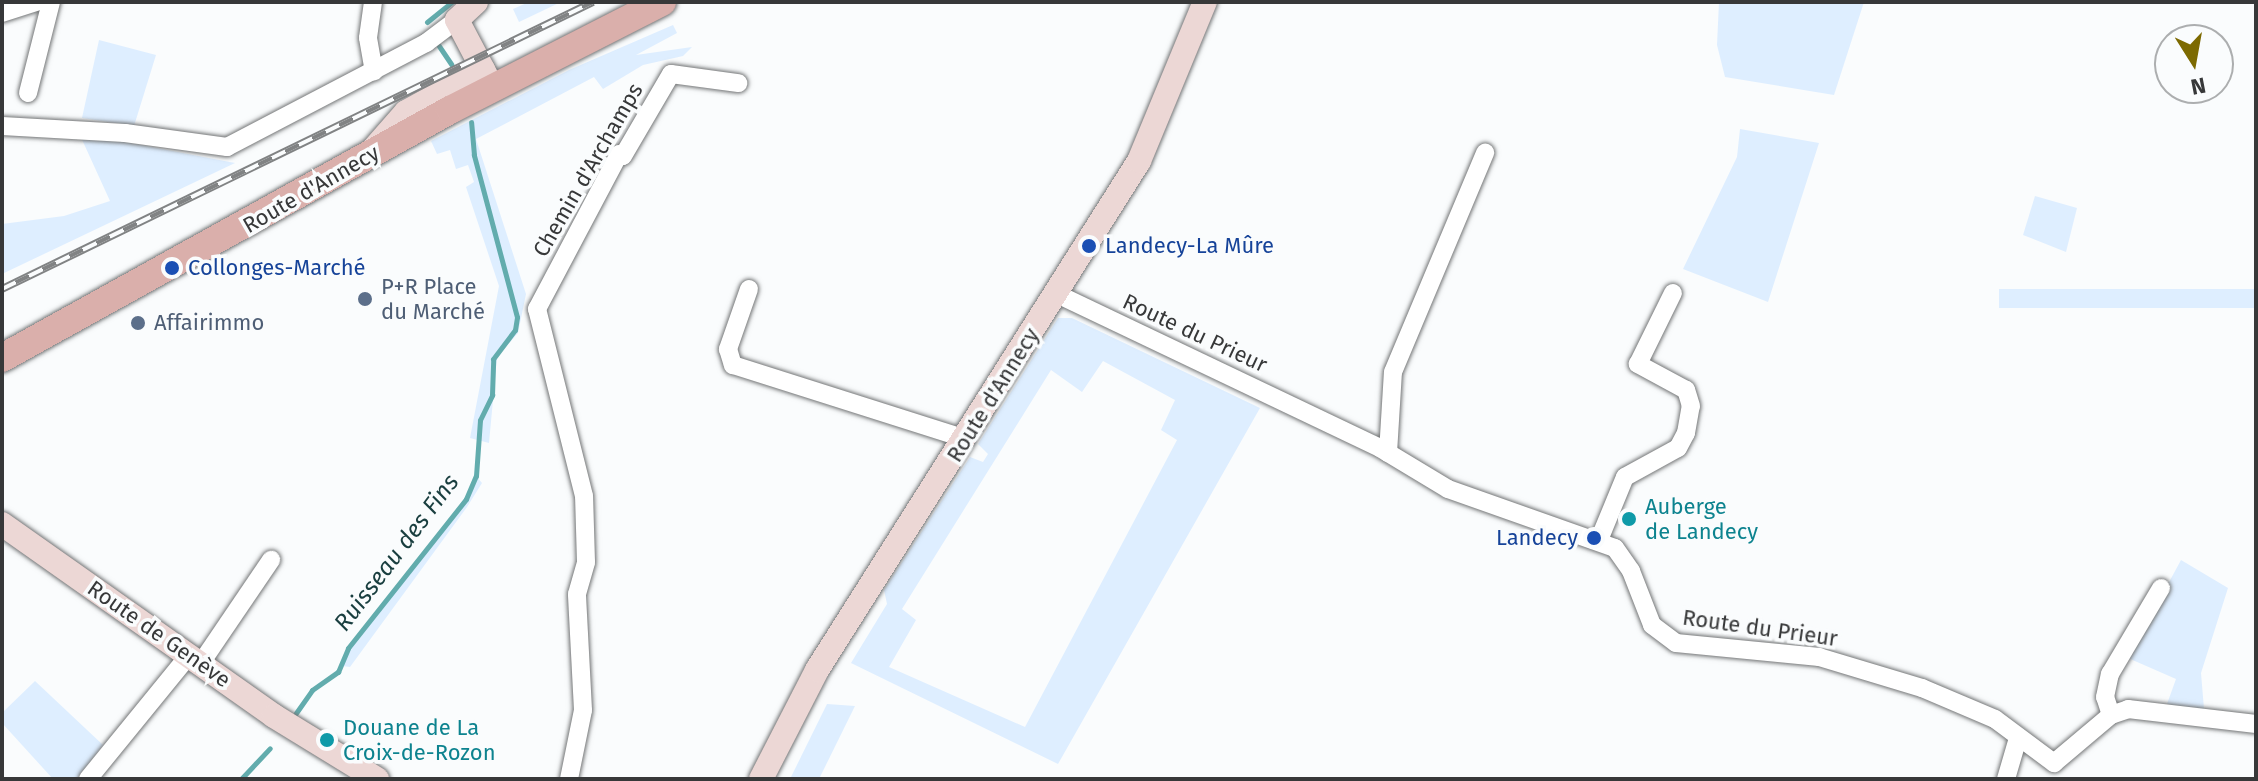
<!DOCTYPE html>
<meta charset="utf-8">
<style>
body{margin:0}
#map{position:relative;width:2258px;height:781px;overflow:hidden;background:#fafcfd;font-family:"Fira Sans",sans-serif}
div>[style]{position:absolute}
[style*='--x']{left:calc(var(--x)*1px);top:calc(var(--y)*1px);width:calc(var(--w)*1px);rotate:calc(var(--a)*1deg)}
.green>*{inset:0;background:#deeeff;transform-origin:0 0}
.stream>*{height:5px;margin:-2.5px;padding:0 2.5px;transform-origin:2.5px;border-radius:2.5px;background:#62acad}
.roads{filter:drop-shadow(0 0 2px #747677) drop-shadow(0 0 2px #747677)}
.street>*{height:18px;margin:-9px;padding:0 9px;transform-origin:9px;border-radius:9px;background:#fff}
.secondary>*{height:24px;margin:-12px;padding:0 12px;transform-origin:12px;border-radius:12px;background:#ecd7d5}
.primary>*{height:28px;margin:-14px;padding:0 14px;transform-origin:14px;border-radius:14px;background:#daafab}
.rail>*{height:8px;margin-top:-4px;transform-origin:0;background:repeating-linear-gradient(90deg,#fafcfd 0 15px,#818384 0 30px);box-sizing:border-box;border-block:2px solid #818384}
.dots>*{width:22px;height:22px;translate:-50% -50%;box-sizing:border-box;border:4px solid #fafcfd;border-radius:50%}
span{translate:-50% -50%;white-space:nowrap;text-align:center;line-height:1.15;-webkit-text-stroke:7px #fafcfd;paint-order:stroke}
.street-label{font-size:22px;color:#373839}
.transit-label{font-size:22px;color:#164399}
.left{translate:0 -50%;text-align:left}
.right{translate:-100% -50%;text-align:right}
.service-label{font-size:22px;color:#4e5e75}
.culture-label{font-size:22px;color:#0d838f}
.water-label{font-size:24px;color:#193e3f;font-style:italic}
.frame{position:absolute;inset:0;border:4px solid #373839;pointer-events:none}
.north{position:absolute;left:2154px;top:24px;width:80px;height:80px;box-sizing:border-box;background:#fafcfd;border:2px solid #acaeaf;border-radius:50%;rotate:169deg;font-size:22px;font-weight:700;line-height:32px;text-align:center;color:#373839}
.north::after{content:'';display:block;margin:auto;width:28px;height:36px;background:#7d6a01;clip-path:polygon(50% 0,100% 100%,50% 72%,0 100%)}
</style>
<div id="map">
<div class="green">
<i style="clip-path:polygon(529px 2px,561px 2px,519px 22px,513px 9px)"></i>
<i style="clip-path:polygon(1719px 2px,1864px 2px,1834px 95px,1725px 77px,1717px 45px)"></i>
<i style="clip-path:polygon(673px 25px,677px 33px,636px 55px,692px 47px,683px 56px,643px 65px,603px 89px,594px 77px,476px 139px,526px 294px,518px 333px,497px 357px,489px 443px,470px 438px,499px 286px,466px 187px,474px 182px,468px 165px,456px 169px,450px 150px,437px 154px,431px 141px,569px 70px)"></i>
<i style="clip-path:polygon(99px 40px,156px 55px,134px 126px,82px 118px)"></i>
<i style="clip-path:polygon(1740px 129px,1819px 143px,1768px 302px,1683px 269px,1737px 157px)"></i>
<i style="clip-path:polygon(79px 133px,235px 163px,2px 274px,2px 224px,64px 216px,110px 201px)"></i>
<i style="clip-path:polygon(2035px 196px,2077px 208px,2066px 252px,2023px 235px)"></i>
<i style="left:2256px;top:289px;width:19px;height:257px;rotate:90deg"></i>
<i style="clip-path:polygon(evenodd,1058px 318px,1072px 318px,1260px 408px,1058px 764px,851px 663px,887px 604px,884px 590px,970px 457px,983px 462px,988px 454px,978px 444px,1058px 318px,1103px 361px,1175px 400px,1161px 430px,1177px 440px,1025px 727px,889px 667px,916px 620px,902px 609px,1051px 370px,1082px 392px,1103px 361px)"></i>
<i style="clip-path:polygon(476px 476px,482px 483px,467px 507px,350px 667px,342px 666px,348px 648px,466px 499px)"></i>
<i style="clip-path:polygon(2181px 560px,2228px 588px,2201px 673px,2204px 709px,2191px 712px,2167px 704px,2176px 679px,2128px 658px)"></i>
<i style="clip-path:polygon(35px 681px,103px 745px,76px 779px,53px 779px,2px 723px,2px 713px)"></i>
<i style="clip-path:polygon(827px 704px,855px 706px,819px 779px,790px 779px)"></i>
</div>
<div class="stream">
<i style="--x:427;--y:22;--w:32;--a:-39"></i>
<i style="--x:439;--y:46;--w:22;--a:56"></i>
<i style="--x:296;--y:713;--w:28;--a:-55"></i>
<i style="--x:312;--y:690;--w:32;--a:-35"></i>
<i style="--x:338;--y:672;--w:26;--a:-67"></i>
<i style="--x:348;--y:648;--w:190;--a:-51.6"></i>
<i style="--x:466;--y:499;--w:25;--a:-67"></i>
<i style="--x:476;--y:476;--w:56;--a:-85.9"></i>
<i style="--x:480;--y:420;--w:28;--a:-64"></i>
<i style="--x:492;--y:395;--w:36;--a:-88"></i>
<i style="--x:493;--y:359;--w:36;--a:-53"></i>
<i style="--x:515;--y:330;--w:13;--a:-81"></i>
<i style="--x:517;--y:317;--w:168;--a:-104.9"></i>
<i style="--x:474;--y:155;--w:33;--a:-95"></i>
<i style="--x:241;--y:779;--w:42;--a:-46.9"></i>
</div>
<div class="roads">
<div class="street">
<i style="--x:373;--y:2;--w:36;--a:98"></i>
<i style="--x:368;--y:38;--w:34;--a:80"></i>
<i style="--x:2;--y:13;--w:36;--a:-18"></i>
<i style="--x:28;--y:93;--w:94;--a:-75.8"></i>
<i style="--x:2;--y:126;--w:123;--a:3.3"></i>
<i style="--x:125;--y:133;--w:103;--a:7.8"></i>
<i style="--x:227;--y:147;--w:225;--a:-27.6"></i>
<i style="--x:426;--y:43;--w:39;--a:-37"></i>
<i style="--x:749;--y:289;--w:64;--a:109.3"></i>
<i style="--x:728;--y:349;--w:17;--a:73"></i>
<i style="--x:733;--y:365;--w:244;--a:17.6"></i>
<i style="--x:1057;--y:294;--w:358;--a:25.5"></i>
<i style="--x:1380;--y:448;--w:79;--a:31.1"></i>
<i style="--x:1448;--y:489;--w:177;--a:19.5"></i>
<i style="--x:1615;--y:548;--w:28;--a:55"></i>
<i style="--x:1631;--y:571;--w:58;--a:68.7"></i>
<i style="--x:1652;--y:625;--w:30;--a:37"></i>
<i style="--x:1676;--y:643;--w:144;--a:5.6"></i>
<i style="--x:1819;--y:657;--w:108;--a:16.8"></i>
<i style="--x:1922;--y:688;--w:79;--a:23"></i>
<i style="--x:1995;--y:719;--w:74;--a:36.7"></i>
<i style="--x:2054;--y:763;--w:75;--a:-40.1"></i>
<i style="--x:2111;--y:715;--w:18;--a:-19"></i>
<i style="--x:2128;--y:709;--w:129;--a:6.7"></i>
<i style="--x:1388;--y:453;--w:81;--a:-86.5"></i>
<i style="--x:1393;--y:372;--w:238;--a:-67.2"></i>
<i style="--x:1599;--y:540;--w:68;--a:-67.6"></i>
<i style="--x:1625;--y:477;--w:60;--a:-28.7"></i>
<i style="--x:1678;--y:448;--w:17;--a:-62"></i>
<i style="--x:1686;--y:433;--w:27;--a:-80"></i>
<i style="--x:1691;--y:406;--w:17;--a:-107"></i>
<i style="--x:1686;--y:390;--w:55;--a:-151.6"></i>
<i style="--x:1638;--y:364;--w:79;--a:-63.8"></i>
<i style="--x:201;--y:663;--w:125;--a:-55.8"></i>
<i style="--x:2111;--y:715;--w:19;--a:-108"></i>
<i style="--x:2105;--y:697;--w:24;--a:-78"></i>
<i style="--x:2110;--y:674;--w:100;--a:-59.3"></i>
<i style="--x:88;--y:779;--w:160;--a:-50.8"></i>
<i style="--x:569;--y:779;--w:70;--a:-78.5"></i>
<i style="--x:583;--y:710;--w:116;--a:-93"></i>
<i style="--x:577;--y:594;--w:33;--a:-74"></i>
<i style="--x:586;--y:562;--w:66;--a:-91.7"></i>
<i style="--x:584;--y:496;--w:193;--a:-104.1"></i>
<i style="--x:537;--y:309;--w:175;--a:-62.1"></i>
<i style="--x:619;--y:154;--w:4;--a:27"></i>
<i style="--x:623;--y:156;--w:95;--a:-59.7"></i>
<i style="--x:671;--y:74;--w:68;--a:7.7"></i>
<i style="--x:2006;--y:779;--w:43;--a:-73.7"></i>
</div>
<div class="secondary">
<i style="--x:476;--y:2;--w:26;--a:137"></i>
<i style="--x:457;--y:20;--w:69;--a:62.3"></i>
<i style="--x:371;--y:152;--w:53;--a:-48.8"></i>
<i style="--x:406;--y:112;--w:88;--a:-28.6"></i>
<i style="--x:2;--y:524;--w:333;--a:35.2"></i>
<i style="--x:274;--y:716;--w:121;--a:31.5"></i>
<i style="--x:761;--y:779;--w:123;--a:-62.8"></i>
<i style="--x:817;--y:670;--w:602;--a:-57.68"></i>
<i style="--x:1139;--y:161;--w:172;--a:-67.5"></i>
</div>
<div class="primary">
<i style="--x:2;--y:358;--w:512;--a:-28.97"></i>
<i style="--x:450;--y:110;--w:238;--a:-27"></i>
</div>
</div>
<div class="rail">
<i style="--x:2;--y:289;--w:657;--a:-25.9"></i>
</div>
<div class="dots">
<i style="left:1089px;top:246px;background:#1a4fb4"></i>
<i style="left:172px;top:268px;background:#1a4fb4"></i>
<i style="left:365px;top:299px;background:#5c6f8a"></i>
<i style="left:138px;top:323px;background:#5c6f8a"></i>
<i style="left:1629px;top:519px;background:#0f9aa8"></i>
<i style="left:1594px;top:538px;background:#1a4fb4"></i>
<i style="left:327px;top:740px;background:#0f9aa8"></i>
</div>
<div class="street-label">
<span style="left:588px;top:170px;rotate:-60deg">Chemin d'Archamps</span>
<span style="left:311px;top:189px;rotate:-30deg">Route d'Annecy</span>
<span style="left:1195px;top:333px;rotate:25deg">Route du Prieur</span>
<span style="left:993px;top:395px;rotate:-58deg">Route d'Annecy</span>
<span style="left:1760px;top:628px;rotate:8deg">Route du Prieur</span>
<span style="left:159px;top:634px;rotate:35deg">Route de Genève</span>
</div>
<div class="transit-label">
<span class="left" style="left:1105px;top:246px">Landecy-La Mûre</span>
<span class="left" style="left:188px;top:268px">Collonges-Marché</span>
<span class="right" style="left:1578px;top:538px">Landecy</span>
</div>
<div class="service-label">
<span class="left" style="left:381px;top:299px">P+R Place<br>du Marché</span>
<span class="left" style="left:154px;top:323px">Affairimmo</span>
</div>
<div class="culture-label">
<span class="left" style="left:1645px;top:519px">Auberge<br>de Landecy</span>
<span class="left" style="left:343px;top:740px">Douane de La<br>Croix-de-Rozon</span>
</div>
<div class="water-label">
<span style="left:397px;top:553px;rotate:-53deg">Ruisseau des Fins</span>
</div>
<div class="frame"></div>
<div class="north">N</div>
</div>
